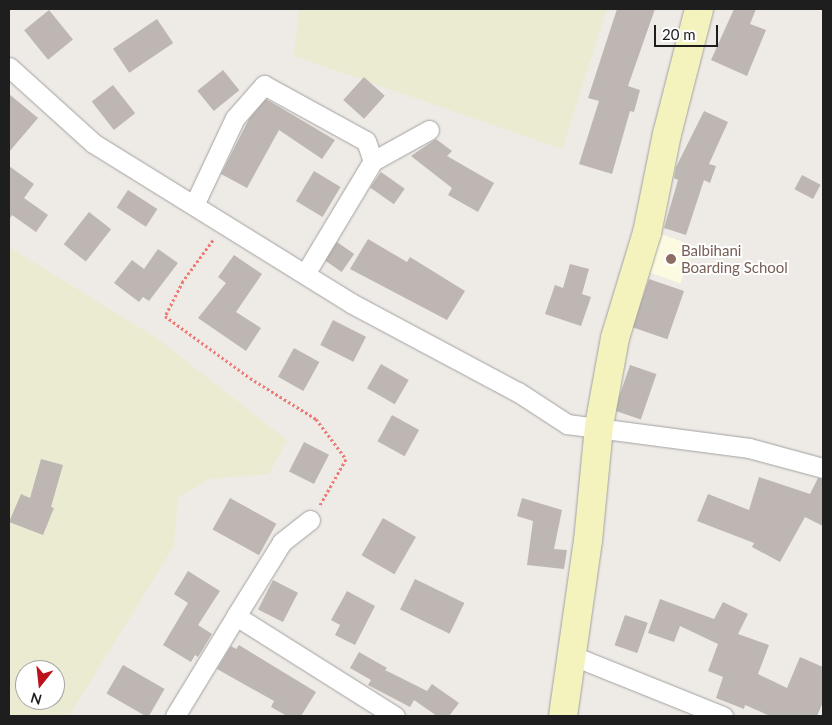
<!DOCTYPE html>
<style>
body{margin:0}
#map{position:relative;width:832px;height:725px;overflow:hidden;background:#eeeae5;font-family:Lato,sans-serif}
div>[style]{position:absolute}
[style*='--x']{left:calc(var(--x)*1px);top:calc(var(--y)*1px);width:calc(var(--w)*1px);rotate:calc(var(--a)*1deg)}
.education>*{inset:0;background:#fcfae0;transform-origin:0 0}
.farmland>*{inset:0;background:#ebebd2}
.building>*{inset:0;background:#beb6b2;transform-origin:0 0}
.path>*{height:3px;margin-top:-1.5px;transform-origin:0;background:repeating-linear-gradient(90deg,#ed7c77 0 2.5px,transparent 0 5px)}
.roads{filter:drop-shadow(0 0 1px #a2a2a2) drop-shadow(0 0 1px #a2a2a2)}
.street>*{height:19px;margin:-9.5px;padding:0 9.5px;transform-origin:9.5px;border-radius:9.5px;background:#fff}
.secondary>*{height:28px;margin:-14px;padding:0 14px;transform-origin:14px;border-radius:14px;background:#f4f3bd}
.dots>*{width:14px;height:14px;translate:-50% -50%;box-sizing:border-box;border:2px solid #fff;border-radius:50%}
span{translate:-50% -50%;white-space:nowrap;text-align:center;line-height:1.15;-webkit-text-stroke:4px #fff;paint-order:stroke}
.education-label{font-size:15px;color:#785e54}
.left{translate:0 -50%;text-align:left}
.frame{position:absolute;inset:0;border:10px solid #1e1e1e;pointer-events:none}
.north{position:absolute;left:15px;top:660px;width:50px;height:50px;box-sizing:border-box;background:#fff;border:1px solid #a5a5a5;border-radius:50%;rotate:196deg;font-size:14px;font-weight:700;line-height:20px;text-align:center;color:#1e1e1e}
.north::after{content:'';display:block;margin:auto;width:18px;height:22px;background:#ba121b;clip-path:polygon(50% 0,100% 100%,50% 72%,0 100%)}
.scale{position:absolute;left:654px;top:25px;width:64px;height:22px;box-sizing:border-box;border:2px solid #1e1e1e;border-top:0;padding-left:6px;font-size:15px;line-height:18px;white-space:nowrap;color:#1e1e1e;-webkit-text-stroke:4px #fff;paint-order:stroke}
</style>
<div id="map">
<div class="education">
<i style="left:661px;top:234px;width:35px;height:40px;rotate:20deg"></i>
</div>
<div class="farmland">
<i style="clip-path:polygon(299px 9px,607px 9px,562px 149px,294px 56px)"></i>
<i style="clip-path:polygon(evenodd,9px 247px,158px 339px,287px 440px,269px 474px,209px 479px,178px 498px,174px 546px,69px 716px,9px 716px,9px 247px,25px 670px,55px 670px,55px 700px,25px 700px,25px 670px)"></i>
</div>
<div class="building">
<i style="clip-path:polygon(617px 9px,655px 9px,628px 86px,640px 90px,634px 112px,630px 111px,612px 174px,579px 164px,599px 101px,588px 98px)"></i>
<i style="clip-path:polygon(734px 9px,756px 9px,750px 24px,766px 30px,747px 76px,711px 60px)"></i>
<i style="left:49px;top:10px;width:38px;height:32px;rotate:51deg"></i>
<i style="left:157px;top:19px;width:29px;height:53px;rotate:56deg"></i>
<i style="left:223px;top:70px;width:26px;height:33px;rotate:51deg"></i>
<i style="left:364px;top:77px;width:28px;height:31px;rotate:42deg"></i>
<i style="left:113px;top:85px;width:36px;height:27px;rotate:52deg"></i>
<i style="clip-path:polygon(9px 94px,38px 118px,9px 152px)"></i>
<i style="clip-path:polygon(266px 99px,335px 140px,322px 159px,279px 130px,247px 188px,221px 174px,249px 119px)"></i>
<i style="clip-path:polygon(704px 111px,728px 122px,709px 164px,716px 166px,710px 183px,704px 180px,686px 235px,664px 228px,678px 180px,674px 178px,676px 167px)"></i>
<i style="clip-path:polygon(436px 139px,452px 151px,447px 156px,494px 183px,478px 212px,448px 195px,452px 188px,411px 156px)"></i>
<i style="clip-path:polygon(9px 166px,34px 184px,24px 198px,48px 215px,36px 232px,12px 215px,9px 220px)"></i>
<i style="left:314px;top:171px;width:31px;height:35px;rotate:31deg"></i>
<i style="left:381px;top:172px;width:29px;height:19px;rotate:35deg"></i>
<i style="left:802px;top:175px;width:21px;height:16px;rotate:28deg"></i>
<i style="left:128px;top:190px;width:35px;height:21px;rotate:33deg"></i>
<i style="left:89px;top:212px;width:28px;height:41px;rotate:38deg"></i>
<i style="clip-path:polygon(368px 239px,407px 262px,410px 257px,465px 291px,447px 320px,350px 269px)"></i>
<i style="left:337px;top:242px;width:21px;height:22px;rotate:35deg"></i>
<i style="clip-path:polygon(158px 249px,178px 263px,149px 301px,143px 297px,139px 302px,114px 283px,132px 260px,144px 269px)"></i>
<i style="clip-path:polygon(234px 255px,262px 274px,236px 312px,261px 328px,246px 351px,198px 318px,226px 283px,218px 277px)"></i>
<i style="clip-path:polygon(570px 264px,589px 269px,582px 294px,591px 297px,581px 326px,545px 314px,555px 285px,563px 288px)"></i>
<i style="left:649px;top:279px;width:37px;height:51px;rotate:19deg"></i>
<i style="left:333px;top:320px;width:37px;height:28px;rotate:27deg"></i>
<i style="left:294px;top:348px;width:29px;height:33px;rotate:29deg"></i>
<i style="left:381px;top:364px;width:32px;height:28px;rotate:30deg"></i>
<i style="left:630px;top:365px;width:28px;height:48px;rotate:19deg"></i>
<i style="left:392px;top:415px;width:31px;height:30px;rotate:29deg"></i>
<i style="left:304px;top:442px;width:28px;height:33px;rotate:27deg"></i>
<i style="clip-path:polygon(41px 459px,63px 465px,51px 507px,54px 508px,43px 535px,9px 522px,21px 494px,30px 498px)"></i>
<i style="clip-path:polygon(759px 477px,810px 494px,818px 478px,823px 479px,823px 526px,805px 517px,780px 562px,752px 547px,754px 543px,697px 521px,708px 494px,749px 510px)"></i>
<i style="left:230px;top:498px;width:53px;height:36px;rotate:29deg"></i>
<i style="clip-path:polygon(522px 498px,562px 510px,554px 549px,567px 550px,564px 569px,527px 565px,533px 521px,517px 516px)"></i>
<i style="left:383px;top:518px;width:38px;height:43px;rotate:30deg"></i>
<i style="clip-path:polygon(188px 571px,220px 591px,198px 625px,212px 634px,198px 657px,195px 655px,191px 662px,163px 645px,188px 603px,174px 594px)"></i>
<i style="left:415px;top:579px;width:55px;height:34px;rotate:26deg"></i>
<i style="left:273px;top:580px;width:28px;height:33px;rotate:27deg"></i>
<i style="clip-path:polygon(347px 591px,375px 606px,355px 645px,335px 635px,340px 625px,331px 620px)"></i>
<i style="clip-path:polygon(660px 599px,714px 619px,723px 602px,748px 614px,738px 634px,769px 645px,758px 674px,787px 688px,800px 657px,823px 667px,823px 702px,817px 716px,770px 716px,745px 705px,744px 709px,716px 698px,723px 677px,708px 671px,718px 644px,680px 626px,674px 642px,648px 633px)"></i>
<i style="left:625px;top:615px;width:24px;height:32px;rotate:19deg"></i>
<i style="clip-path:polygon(239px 645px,316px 692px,301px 716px,287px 716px,271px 707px,274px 701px,217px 669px,231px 646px,236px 649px)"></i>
<i style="clip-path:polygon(359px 652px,387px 668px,385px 670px,427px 691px,432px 684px,459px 703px,449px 716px,437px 716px,414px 700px,410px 707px,368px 685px,371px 680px,350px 668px)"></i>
<i style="left:123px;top:665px;width:48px;height:33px;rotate:30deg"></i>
</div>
<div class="path">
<i style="--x:213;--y:240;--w:51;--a:126.2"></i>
<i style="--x:183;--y:281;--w:39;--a:117"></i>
<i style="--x:165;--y:316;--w:105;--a:36.1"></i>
<i style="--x:250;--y:378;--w:78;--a:31.8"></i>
<i style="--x:316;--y:419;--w:50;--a:53.1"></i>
<i style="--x:346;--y:459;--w:53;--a:119.5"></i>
</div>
<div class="roads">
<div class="street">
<i style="--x:9;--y:67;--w:113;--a:42.1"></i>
<i style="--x:93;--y:143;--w:304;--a:31.8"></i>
<i style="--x:351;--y:303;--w:189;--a:28.1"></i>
<i style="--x:518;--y:392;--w:59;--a:33.1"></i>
<i style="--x:567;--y:424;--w:184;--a:7.5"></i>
<i style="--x:749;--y:448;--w:77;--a:15.1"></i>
<i style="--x:194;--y:205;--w:96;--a:-64.8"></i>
<i style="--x:235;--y:118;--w:44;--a:-48.7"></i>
<i style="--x:264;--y:85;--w:116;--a:28.8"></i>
<i style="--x:366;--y:141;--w:21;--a:71"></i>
<i style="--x:305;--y:274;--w:132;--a:-59"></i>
<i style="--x:373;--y:161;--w:64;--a:-29"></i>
<i style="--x:310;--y:520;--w:36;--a:142"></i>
<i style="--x:282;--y:542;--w:87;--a:121.9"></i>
<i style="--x:236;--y:616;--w:188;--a:32.2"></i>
<i style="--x:571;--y:655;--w:164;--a:21.9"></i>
<i style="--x:175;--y:716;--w:117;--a:-58.6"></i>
</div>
<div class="secondary">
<i style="--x:563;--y:716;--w:177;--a:-81.9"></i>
<i style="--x:588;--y:541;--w:116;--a:-84.5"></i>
<i style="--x:599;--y:426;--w:89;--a:-79.7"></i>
<i style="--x:615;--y:338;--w:110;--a:-73.1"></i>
<i style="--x:647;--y:233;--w:101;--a:-78.6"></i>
<i style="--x:667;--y:134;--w:129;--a:-75.6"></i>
</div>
</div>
<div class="dots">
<i style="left:671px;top:259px;background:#8d6e63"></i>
</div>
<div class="education-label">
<span class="left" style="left:681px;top:259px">Balbihani<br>Boarding School</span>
</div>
<div class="frame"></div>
<div class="north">N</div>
<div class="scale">20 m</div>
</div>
